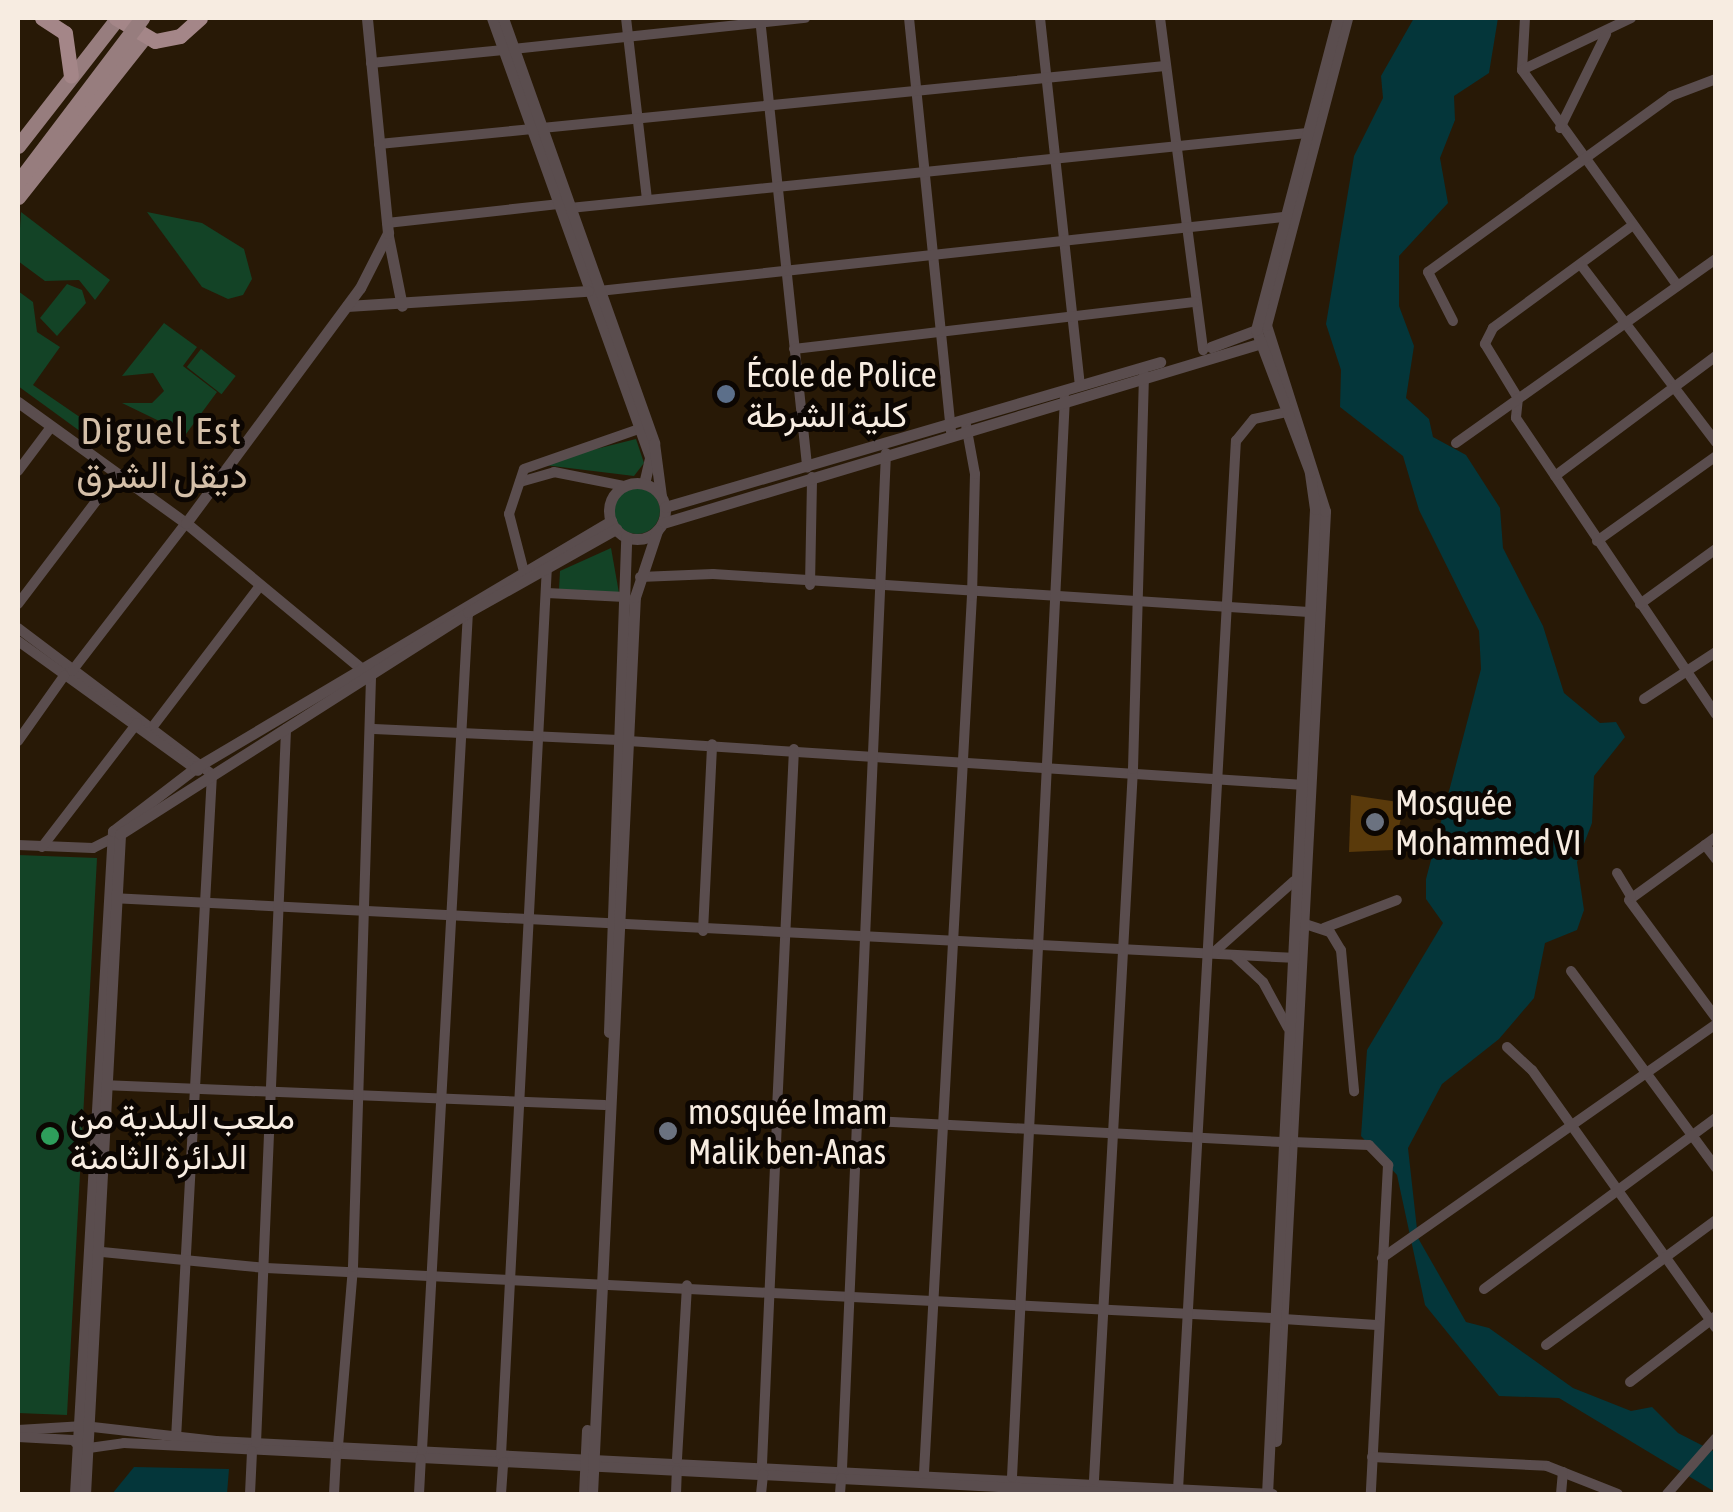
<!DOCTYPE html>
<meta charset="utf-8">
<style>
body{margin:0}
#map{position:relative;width:1733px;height:1512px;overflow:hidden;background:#281906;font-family:"Asap Condensed",Vazirmatn,sans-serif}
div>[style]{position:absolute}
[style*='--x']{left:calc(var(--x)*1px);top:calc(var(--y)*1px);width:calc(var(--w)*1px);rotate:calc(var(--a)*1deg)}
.green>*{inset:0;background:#134326;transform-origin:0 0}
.round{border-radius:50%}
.water>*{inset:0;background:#04363a}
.building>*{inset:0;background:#5a3a0b}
.minor>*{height:10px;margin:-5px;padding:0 5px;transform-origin:5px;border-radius:5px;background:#5a4d4e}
.tertiary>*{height:11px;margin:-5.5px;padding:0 5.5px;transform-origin:5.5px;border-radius:5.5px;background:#5a4d4e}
.tertiary>.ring{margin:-5.5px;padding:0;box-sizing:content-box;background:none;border:11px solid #5a4d4e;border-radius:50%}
.primary>*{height:15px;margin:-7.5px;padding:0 7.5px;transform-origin:7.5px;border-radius:7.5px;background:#977d7e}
.trunk>*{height:15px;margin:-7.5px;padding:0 7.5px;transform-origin:7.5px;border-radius:7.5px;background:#a48688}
.primary-bridge>*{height:15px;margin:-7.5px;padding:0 7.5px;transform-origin:7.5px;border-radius:7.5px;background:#977d7e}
.dots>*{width:28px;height:28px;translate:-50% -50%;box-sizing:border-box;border:5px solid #0c0602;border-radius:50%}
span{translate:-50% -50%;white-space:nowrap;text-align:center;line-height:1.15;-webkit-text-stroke:10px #0c0602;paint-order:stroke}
.poi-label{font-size:35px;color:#f7ece1}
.left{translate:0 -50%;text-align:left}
.neighbourhood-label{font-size:38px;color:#d5c0a9;letter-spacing:2.5px}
.frame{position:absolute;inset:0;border:20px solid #f7ece1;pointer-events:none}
</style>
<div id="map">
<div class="green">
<i style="clip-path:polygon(21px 212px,110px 280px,95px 300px,79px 280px,45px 281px,18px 261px)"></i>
<i style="clip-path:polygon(147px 212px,202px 223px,244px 249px,252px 279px,243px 295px,228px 299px,202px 287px)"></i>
<i style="clip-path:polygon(67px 284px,82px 290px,86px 303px,57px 336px,40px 318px)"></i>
<i style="clip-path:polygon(18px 291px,33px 302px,37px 332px,60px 347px,33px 385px,87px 422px,88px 437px,18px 386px)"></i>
<i style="clip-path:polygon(164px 323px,197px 347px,183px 366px,217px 392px,186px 434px,122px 403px,152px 403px,164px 391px,153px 373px,122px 376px)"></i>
<i style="left:201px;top:349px;width:44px;height:23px;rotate:38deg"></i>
<i style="clip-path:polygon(636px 439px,644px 463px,634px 476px,536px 464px)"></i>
<i class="round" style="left:614px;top:488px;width:46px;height:46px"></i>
<i style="clip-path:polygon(611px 548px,619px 593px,559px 590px,560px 571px)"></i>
<i style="clip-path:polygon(18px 855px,97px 858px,67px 1415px,18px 1413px)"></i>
</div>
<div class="water">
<i style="clip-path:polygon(1414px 18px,1498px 18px,1489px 73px,1454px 96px,1455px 120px,1440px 158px,1448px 203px,1399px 256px,1399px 306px,1414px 346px,1406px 398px,1429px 419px,1433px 437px,1466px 455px,1500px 508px,1503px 548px,1543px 626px,1564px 693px,1600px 723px,1616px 722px,1625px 737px,1594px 776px,1592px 823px,1577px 862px,1584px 910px,1577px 930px,1545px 943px,1534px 998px,1499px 1039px,1442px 1084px,1408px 1148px,1418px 1238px,1466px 1322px,1489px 1328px,1573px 1388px,1631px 1411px,1652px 1407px,1678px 1433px,1715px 1452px,1715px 1492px,1559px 1398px,1499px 1396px,1425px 1305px,1397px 1175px,1361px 1136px,1367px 1050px,1443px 923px,1426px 899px,1426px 879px,1481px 669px,1479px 631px,1419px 510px,1403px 456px,1340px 407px,1341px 370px,1326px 324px,1354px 156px,1383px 98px,1381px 76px)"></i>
<i style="clip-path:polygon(134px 1467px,229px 1469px,227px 1494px,112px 1494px)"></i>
</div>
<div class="building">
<i style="clip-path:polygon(1351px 795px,1405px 803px,1393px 850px,1349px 852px)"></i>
</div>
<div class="minor">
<i style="--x:626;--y:18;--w:183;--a:83.4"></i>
<i style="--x:760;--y:18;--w:452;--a:84"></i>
<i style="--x:909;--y:18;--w:416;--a:84.2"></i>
<i style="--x:1040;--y:18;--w:369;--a:83.8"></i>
<i style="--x:1160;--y:18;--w:335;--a:82.6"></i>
<i style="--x:1525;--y:18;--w:52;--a:93.3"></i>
<i style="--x:1522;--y:70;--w:266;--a:54.2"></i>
<i style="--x:513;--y:49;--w:294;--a:-6.1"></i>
<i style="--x:371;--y:63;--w:133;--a:-5.6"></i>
<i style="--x:1522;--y:70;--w:121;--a:-25.5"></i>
<i style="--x:542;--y:128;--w:626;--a:-5.68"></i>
<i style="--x:1560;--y:128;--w:105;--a:-63.9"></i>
<i style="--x:379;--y:144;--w:154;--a:-5.6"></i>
<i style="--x:570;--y:208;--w:741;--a:-5.81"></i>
<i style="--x:387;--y:223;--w:172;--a:-6.3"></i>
<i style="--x:1633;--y:225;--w:174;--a:143.7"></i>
<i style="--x:1493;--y:328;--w:18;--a:117"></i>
<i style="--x:1485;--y:344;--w:63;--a:58.6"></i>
<i style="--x:1518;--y:398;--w:20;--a:96"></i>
<i style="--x:1516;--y:418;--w:357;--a:56"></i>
<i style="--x:1581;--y:265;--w:223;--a:52.7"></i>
<i style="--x:599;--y:291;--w:688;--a:-6.17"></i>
<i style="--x:1453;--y:321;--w:55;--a:-117"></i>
<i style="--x:1428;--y:272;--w:300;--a:-35.9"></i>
<i style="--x:1671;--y:96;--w:48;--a:-20.7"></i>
<i style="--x:794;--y:349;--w:404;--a:-6.7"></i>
<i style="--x:1456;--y:443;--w:319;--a:-35.3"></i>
<i style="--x:18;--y:471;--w:55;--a:-53.1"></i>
<i style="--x:1555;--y:476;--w:201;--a:-36.7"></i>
<i style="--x:520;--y:482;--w:35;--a:-16"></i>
<i style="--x:554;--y:472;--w:71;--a:11.3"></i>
<i style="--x:1597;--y:541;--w:146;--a:-35.5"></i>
<i style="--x:523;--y:568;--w:56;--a:-104.5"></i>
<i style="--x:509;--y:514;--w:47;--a:-71.6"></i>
<i style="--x:524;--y:469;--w:122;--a:-19.2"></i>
<i style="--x:640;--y:577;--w:73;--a:-2.4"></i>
<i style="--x:713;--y:574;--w:597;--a:3.65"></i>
<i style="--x:810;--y:585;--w:108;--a:-88.9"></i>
<i style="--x:547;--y:593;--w:78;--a:2.9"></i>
<i style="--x:18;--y:604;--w:162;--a:-52.8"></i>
<i style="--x:1640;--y:604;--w:94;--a:-35.9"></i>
<i style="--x:18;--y:628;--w:243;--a:37"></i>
<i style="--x:212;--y:774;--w:665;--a:93.1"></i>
<i style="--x:18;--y:641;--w:222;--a:35.8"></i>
<i style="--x:72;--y:671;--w:187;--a:-52.4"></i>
<i style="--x:1644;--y:699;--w:86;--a:-33.1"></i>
<i style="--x:154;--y:725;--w:173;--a:-52.7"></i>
<i style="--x:374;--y:729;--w:245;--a:2.6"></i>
<i style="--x:18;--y:741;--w:80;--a:-54.7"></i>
<i style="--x:628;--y:741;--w:678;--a:3.72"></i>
<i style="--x:794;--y:749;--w:367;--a:92.7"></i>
<i style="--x:777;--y:1116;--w:506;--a:2.95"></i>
<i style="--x:1716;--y:837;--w:107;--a:144.1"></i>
<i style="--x:1629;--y:900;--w:147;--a:53.6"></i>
<i style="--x:18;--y:845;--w:75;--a:2.3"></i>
<i style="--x:93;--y:848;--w:20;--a:-27"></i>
<i style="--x:1705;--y:845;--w:18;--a:52"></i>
<i style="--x:42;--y:847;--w:156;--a:-52.5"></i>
<i style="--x:1617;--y:873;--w:27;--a:59"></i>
<i style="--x:111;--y:898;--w:1188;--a:2.9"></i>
<i style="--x:1302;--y:923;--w:29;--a:18"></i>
<i style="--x:1330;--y:932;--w:21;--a:59"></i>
<i style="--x:1341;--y:950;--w:142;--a:84.7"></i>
<i style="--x:1324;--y:928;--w:78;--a:-21"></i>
<i style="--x:703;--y:931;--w:187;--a:-87.2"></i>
<i style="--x:1213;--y:953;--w:108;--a:-41.6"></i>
<i style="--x:1235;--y:956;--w:38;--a:43"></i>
<i style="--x:1263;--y:982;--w:52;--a:61.5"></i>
<i style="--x:1571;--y:971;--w:245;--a:53.6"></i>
<i style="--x:1507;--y:1047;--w:34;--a:43"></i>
<i style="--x:1532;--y:1070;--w:317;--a:54.5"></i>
<i style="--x:102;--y:1085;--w:503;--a:2.28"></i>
<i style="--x:1292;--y:1142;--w:77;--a:2.2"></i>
<i style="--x:1369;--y:1145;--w:28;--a:46"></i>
<i style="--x:1388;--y:1165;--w:329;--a:93"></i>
<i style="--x:92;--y:1251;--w:175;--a:5.6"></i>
<i style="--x:266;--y:1268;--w:1008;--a:2.84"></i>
<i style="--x:1382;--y:1258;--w:408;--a:-35"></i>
<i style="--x:1484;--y:1289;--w:288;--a:-36.4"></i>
<i style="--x:1283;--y:1319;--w:94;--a:3.7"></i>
<i style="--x:1546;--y:1345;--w:211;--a:-36.3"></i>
<i style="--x:1630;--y:1382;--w:108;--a:-37.5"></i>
<i style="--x:18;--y:1430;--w:66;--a:-3.5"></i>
<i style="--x:84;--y:1426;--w:133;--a:6.5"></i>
<i style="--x:216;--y:1441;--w:1058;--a:2.87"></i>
<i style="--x:18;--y:1437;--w:55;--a:3.1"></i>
<i style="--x:73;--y:1440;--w:13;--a:45"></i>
<i style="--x:82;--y:1449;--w:42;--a:-8.1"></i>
<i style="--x:124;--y:1443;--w:1014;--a:2.88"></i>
<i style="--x:256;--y:1443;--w:715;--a:-87.59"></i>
<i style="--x:338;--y:1446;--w:180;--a:-85.2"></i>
<i style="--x:353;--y:1267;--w:590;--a:-88.25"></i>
<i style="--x:422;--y:1450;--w:839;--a:-86.86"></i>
<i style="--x:501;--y:1455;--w:891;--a:-87.04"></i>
<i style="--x:1372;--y:1457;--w:175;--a:2.9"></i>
<i style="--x:1547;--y:1466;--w:76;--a:21.5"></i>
<i style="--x:677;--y:1459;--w:174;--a:-86.7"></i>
<i style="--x:762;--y:1464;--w:348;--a:-87.5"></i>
<i style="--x:842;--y:1469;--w:1017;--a:-87.52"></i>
<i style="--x:924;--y:1473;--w:878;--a:-86.87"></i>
<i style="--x:972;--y:596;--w:122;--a:-88.6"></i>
<i style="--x:975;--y:474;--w:50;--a:-100.4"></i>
<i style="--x:1012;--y:1477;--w:1080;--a:-87.19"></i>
<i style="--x:1094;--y:1480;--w:712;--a:-86.86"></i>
<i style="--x:1133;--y:769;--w:394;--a:-88.4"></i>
<i style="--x:1178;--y:1490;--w:1051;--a:-86.84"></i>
<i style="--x:1236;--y:441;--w:28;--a:-51"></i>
<i style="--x:1254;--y:419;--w:33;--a:-12"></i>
<i style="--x:250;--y:1494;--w:43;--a:-87.3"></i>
<i style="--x:334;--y:1494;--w:39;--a:-87"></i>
<i style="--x:419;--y:1494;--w:35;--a:-87"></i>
<i style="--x:501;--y:1494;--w:32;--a:-86"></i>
<i style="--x:676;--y:1494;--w:23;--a:-88"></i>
<i style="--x:761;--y:1494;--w:20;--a:-84"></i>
<i style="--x:840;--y:1494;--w:16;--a:-86"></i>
<i style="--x:1561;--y:1494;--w:22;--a:-85"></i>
<i style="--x:1667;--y:1494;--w:74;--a:-48.8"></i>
</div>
<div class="tertiary">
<i style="--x:492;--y:18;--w:468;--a:70.2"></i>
<i style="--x:650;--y:458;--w:26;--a:103"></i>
<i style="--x:503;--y:18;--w:451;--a:70.4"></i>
<i style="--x:654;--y:443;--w:53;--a:82.5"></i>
<i style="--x:388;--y:236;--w:71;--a:78.7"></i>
<i style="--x:347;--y:306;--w:241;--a:-3.6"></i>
<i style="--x:1211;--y:347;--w:51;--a:-20.6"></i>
<i style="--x:18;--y:402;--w:207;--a:35.8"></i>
<i style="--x:186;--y:523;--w:236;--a:39.7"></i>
<i class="ring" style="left:609px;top:483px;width:45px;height:45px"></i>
<i style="--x:665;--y:507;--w:516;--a:-16.33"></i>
<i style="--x:186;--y:523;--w:292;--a:-53.5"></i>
<i style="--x:360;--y:288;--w:62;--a:-63"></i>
<i style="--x:388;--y:233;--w:216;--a:-95.6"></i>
<i style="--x:663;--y:523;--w:625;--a:-16.73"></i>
<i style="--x:609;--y:1032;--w:495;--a:-88"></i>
<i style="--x:1276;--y:1441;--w:931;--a:-86.98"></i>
<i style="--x:1325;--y:511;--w:195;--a:-107.6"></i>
<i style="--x:1266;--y:325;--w:318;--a:-75.2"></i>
<i style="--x:75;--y:1494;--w:664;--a:-86.72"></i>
<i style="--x:113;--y:831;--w:103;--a:-37.5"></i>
<i style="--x:195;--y:768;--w:484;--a:-30.7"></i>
<i style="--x:85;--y:1494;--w:661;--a:-86.96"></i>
<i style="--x:120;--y:834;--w:413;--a:-32.5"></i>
<i style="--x:468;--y:612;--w:170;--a:-29.3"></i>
<i style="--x:584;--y:1494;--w:64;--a:-87.3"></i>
<i style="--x:592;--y:1494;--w:898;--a:-87.26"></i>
<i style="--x:635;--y:597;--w:70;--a:-71.6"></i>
<i style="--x:1267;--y:1494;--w:986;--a:-87.21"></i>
<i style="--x:1315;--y:509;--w:37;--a:-98"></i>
<i style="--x:1310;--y:472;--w:152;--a:-110.8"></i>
<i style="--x:1256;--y:330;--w:323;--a:-75.3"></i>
</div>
<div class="primary">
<i style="--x:18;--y:146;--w:161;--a:-52.1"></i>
<i style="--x:18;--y:197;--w:201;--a:-51.7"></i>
</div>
<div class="trunk">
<i style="--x:42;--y:18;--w:27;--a:33"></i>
<i style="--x:65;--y:33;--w:43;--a:82.1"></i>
<i style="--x:116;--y:18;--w:45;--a:30.5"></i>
<i style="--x:155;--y:41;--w:25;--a:-11"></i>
<i style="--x:180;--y:36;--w:27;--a:-42"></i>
</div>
<div class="primary-bridge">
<i style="--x:18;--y:182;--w:206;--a:-52.9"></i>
</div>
<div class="dots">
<i style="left:726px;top:394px;background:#5c6f8a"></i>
<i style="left:1375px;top:822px;background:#6b7280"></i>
<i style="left:668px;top:1131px;background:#6b7280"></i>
<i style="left:50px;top:1136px;background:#2e9e5b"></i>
</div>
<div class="poi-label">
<span class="left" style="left:746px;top:394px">École de Police<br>كلية الشرطة</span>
<span class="left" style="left:1395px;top:822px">Mosquée<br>Mohammed VI</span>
<span class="left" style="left:688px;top:1131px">mosquée Imam<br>Malik ben-Anas</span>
<span class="left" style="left:70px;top:1136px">ملعب البلدية من<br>الدائرة الثامنة</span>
</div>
<div class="neighbourhood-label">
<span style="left:162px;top:453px">Diguel Est<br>ديقل الشرق</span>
</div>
<div class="frame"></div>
</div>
